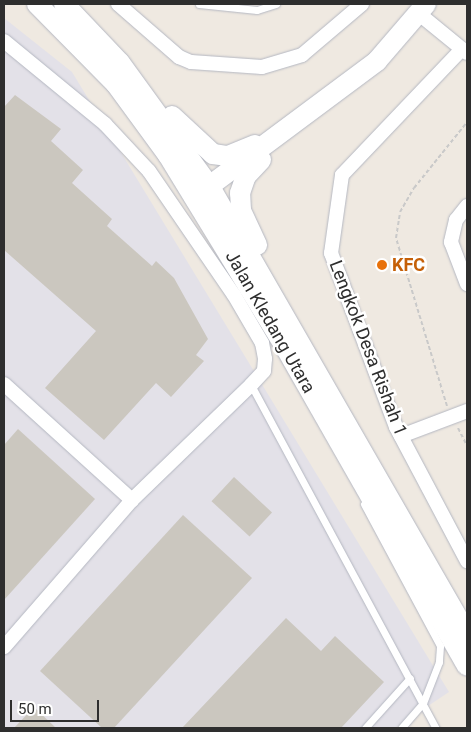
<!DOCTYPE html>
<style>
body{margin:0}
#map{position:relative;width:471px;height:732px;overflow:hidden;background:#efe9e1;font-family:Roboto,sans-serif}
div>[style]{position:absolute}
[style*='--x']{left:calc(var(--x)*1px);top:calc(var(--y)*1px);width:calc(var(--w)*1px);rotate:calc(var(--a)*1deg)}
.industrial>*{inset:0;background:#e3e1e8}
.building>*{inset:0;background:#cbc7bf;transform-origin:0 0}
.path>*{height:2px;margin-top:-1px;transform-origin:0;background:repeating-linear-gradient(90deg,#c9c9c9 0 4px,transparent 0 6.5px)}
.roads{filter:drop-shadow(0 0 1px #b4b7c1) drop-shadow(0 0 1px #b4b7c1)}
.lane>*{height:7px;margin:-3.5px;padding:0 3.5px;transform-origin:3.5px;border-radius:3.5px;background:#fff}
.street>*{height:14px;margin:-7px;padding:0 7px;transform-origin:7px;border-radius:7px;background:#fff}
.secondary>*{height:20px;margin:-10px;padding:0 10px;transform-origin:10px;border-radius:10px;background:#fff}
.dots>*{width:14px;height:14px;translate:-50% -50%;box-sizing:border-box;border:2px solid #fff;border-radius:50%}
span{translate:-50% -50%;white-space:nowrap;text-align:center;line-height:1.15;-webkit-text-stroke:5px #fff;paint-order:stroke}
.food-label{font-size:18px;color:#c56008;font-weight:700}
.left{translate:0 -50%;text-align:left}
.street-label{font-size:18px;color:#2e2e2e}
.frame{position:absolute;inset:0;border:5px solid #2e2e2e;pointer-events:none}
.scale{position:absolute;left:10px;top:700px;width:89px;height:22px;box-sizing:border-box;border:2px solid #2e2e2e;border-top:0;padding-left:6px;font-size:15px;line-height:18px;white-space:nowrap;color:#2e2e2e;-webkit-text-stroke:4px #fff;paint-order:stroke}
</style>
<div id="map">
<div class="industrial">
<i style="clip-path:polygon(4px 18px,72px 72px,449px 692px,395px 728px,4px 728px)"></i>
</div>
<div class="building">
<i style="clip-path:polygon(15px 95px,61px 129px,51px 141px,83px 170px,72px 183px,112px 219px,107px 226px,152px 266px,156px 261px,174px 278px,208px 339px,196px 355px,204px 361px,171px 397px,156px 383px,104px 440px,45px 388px,96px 331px,4px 250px,4px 107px)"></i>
<i style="clip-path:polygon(18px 429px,95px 499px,4px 600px,4px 445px)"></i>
<i style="left:234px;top:477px;width:52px;height:33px;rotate:43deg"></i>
<i style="clip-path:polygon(183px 515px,252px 578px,114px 728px,102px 728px,40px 671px)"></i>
<i style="clip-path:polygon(286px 618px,321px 651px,335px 636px,384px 682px,341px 728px,182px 728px)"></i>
<i style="clip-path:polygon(34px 707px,56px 728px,14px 728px)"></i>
</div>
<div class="path">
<i style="--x:447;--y:406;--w:176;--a:-106.9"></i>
<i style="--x:396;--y:238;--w:26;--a:-81"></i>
<i style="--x:400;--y:212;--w:28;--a:-60"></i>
<i style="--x:414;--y:188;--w:85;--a:-51.2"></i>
<i style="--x:458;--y:428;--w:20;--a:63"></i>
</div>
<div class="roads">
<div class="lane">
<i style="--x:199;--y:4;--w:58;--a:5.9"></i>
<i style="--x:257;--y:10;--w:20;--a:-18"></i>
<i style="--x:251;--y:385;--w:390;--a:61.7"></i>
<i style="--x:364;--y:504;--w:161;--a:61.8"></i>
<i style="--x:440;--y:646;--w:16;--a:94"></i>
<i style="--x:439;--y:662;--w:44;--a:111.3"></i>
<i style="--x:423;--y:703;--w:33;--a:131"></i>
<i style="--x:365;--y:728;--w:67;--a:-48"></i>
</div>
<div class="street">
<i style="--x:118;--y:4;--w:81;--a:41"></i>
<i style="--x:179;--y:57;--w:13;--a:23"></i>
<i style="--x:191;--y:62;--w:71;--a:4"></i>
<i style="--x:262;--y:67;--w:42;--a:-16.7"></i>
<i style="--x:302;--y:55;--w:79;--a:-40.4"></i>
<i style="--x:418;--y:13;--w:63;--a:39.2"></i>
<i style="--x:4;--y:41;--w:131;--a:39.4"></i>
<i style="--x:105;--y:124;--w:64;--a:46.9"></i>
<i style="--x:149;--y:171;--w:150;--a:55.6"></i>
<i style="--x:234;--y:295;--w:56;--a:59.7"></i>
<i style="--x:262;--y:343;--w:16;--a:79"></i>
<i style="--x:265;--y:359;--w:12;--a:95"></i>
<i style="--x:264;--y:371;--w:19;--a:133"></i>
<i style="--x:251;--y:385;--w:165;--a:136"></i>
<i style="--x:132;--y:500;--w:195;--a:131"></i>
<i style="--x:462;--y:49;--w:174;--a:133.6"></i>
<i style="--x:342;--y:175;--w:79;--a:98"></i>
<i style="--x:331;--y:253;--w:186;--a:69.5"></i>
<i style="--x:396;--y:427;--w:152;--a:62.1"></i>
<i style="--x:467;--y:206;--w:18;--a:128"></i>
<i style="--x:456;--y:220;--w:23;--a:103"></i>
<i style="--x:451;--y:242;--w:45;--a:69.1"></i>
<i style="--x:4;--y:384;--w:173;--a:42.2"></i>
<i style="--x:401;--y:436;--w:71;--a:-20.7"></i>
</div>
<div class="secondary">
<i style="--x:37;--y:4;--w:112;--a:45.4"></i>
<i style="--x:116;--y:84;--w:88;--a:53.8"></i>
<i style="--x:168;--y:155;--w:223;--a:58.6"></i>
<i style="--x:284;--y:345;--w:369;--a:60.3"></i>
<i style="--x:64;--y:4;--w:81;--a:46.5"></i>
<i style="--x:120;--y:63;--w:153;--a:54"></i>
<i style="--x:210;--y:187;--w:516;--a:60.1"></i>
<i style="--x:172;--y:116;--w:56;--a:42.8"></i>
<i style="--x:213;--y:154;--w:15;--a:8"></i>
<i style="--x:228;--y:156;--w:29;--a:-22"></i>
<i style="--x:200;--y:193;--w:221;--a:-36.7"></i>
<i style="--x:377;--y:61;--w:75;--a:-49.3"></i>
<i style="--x:257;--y:245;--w:38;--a:-115"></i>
<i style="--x:241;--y:210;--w:17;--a:-93"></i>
<i style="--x:240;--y:193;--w:18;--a:-71"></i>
<i style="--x:246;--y:176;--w:22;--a:-47"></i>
</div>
</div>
<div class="dots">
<i style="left:382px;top:265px;background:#e8710a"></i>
</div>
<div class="food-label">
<span class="left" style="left:392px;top:265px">KFC</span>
</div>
<div class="street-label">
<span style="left:270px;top:322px;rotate:60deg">Jalan Kledang Utara</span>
<span style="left:368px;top:348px;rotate:69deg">Lengkok Desa Rishah 1</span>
</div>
<div class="frame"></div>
<div class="scale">50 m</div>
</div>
